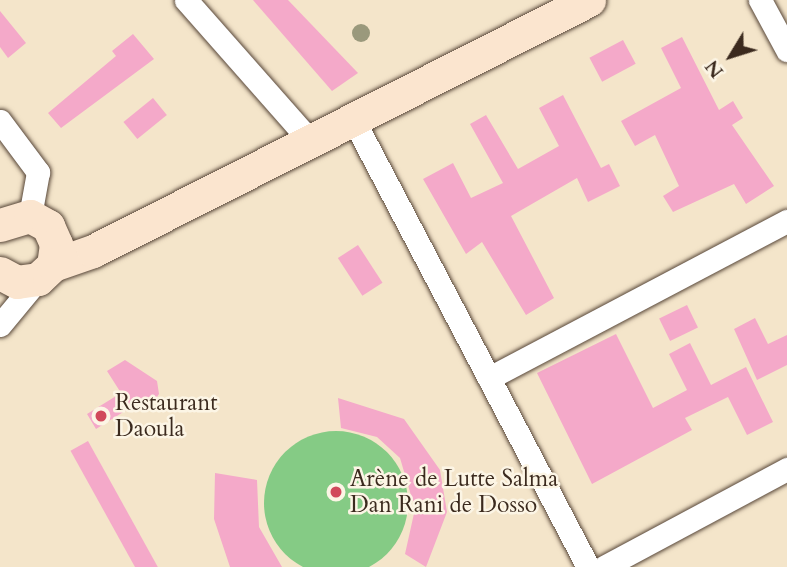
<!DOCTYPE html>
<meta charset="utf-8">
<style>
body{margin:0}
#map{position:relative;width:787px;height:567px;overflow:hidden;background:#f4e5ca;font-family:Cardo,serif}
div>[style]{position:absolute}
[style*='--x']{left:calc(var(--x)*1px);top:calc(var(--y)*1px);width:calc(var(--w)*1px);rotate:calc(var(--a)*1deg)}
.green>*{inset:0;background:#85cb85}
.round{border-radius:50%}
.building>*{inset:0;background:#f4a9c9;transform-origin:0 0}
.roads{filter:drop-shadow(0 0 2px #574638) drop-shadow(0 0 2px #574638)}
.street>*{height:23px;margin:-11.5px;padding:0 11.5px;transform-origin:11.5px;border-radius:11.5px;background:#fff}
.secondary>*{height:33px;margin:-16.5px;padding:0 16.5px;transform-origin:16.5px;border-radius:16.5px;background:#fbe5cf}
.trees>*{width:18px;height:18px;margin:-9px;border-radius:50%;background:#9a997c}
.dots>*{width:19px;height:19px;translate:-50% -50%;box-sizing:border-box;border:4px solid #fcf5e5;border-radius:50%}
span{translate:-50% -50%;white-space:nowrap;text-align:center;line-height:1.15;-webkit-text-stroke:5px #fcf5e5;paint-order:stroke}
.poi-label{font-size:23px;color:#3b2a1e}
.left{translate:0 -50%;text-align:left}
.north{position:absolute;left:696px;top:21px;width:70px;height:70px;-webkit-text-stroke:5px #fcf5e5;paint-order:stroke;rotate:232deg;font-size:19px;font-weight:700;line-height:28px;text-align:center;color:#3b2a1e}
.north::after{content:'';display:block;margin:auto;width:24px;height:32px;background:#3b2a1e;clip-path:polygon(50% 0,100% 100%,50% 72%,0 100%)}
</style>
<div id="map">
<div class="green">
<i class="round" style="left:264px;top:431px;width:144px;height:144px"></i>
</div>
<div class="building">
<i style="clip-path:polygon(253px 0,288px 0,358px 73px,332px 91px)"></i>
<i style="clip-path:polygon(0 11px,26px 43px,8px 58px,0 47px)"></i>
<i style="clip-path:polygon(133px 34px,154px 59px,61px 128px,48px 113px,116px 56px,112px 51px)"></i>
<i style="clip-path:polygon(682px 37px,719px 110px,733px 101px,743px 118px,732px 125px,774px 186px,746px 204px,734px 184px,673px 212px,663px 196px,679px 186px,655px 135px,635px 146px,621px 121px,681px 88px,661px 48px)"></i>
<i style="left:623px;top:40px;width:27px;height:38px;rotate:62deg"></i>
<i style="clip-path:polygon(563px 95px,601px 168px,609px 164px,620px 186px,588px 202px,577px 178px,511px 216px,554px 298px,526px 315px,482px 242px,466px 254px,423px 179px,453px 163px,471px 198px,503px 183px,470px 124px,486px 115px,518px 169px,559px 146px,539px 108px)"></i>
<i style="left:153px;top:98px;width:22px;height:38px;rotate:51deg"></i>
<i style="left:358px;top:245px;width:45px;height:24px;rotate:57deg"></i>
<i style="left:687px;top:305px;width:25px;height:31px;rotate:64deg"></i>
<i style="clip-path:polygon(755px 318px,768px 344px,787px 335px,787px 365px,757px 380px,734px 329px)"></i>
<i style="clip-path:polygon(616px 334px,653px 408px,687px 390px,669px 354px,690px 343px,711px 385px,746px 367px,773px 422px,747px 435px,728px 397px,685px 418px,692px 430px,592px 484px,537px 373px)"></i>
<i style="clip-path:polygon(125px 360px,157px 381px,159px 394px,152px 404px,136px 404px,96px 429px,87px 414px,121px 393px,107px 371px)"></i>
<i style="clip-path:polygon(338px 398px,404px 419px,440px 470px,447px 512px,426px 567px,405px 554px,415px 509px,400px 458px,377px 437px,341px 428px)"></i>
<i style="left:88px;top:441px;width:144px;height:20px;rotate:61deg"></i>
<i style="clip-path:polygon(215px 473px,257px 480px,259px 527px,282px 567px,230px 567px,214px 519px)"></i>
</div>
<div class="roads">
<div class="street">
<i style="--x:186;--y:0;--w:189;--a:48.6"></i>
<i style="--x:760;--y:0;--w:57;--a:61.6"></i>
<i style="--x:353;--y:119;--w:506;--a:62.32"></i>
<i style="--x:0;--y:121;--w:64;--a:53.3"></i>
<i style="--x:38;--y:172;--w:45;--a:100.3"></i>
<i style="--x:0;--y:325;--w:60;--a:-50.4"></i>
<i style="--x:489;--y:378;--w:337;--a:-27.8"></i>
<i style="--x:604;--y:567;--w:208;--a:-28.2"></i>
</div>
<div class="secondary">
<i style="--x:0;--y:225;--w:31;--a:-17"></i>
<i style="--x:30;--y:216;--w:21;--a:29"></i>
<i style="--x:48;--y:226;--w:20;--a:66"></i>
<i style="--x:56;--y:244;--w:21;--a:98"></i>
<i style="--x:53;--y:265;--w:21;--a:137"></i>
<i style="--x:38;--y:279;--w:21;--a:172"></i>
<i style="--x:17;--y:282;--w:19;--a:-152"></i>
<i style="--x:53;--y:265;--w:42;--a:-19.3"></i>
<i style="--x:93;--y:251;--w:556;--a:-26.84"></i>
</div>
</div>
<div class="trees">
<i style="left:361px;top:33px"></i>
</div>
<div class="dots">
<i style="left:101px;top:416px;background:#d1495b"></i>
<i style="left:336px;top:492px;background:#d1495b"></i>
</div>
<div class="poi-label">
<span class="left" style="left:115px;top:416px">Restaurant<br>Daoula</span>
<span class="left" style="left:350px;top:492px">Arène de Lutte Salma<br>Dan Rani de Dosso</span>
</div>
<div class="north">N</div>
</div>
